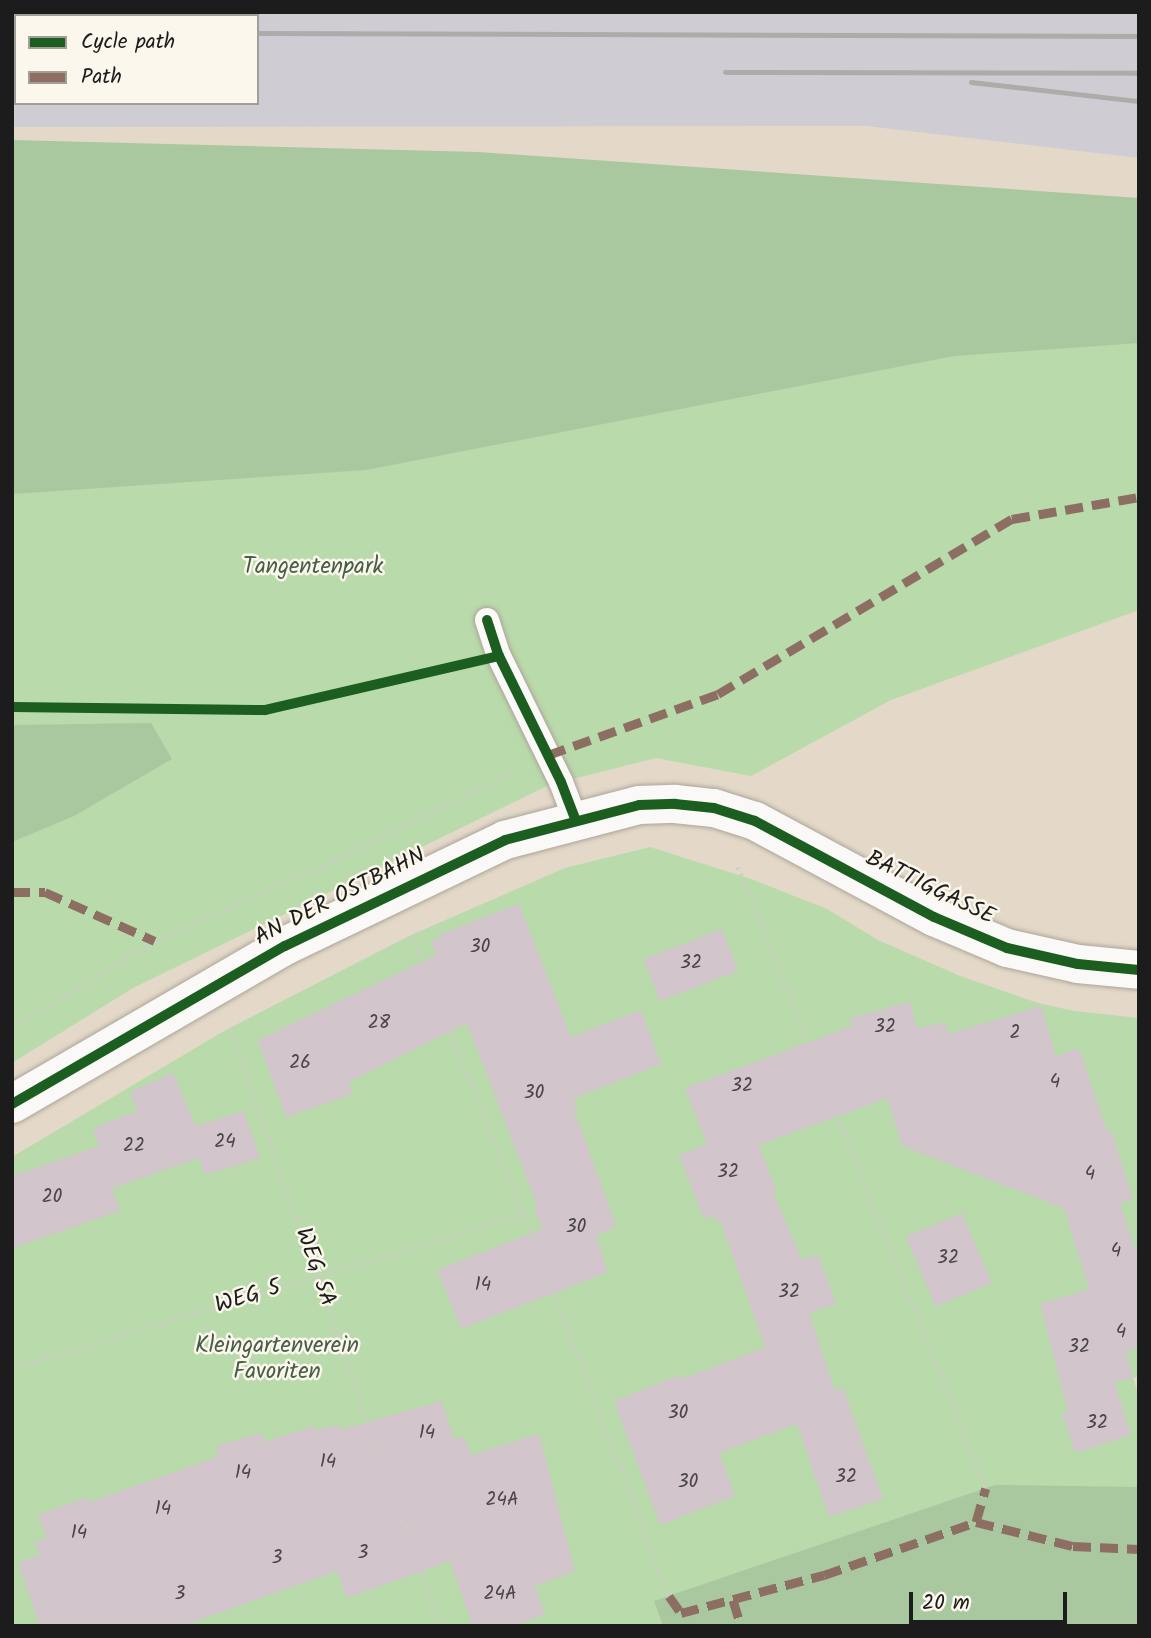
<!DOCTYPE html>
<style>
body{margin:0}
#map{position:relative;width:1151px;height:1638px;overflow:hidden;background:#e4d9c8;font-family:Kalam,sans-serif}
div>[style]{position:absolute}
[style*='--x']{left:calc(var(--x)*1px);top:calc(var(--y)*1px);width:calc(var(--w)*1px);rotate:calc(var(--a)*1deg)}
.industrial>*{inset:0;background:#d0ccd4}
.green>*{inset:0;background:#b9daab}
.forest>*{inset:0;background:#a9c89f}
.building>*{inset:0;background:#d2c5cb;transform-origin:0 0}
.path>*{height:4.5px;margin-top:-2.25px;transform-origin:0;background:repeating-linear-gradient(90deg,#cfccc8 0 2px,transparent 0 7px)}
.roads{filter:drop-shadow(0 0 2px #aca59a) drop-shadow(0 0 2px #aca59a)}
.service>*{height:24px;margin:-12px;padding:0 12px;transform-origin:12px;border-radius:12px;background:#fbf9f7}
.minor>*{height:38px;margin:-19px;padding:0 19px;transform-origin:19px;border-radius:19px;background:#fbf9f7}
.rail>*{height:5px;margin:-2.5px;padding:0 2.5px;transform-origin:2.5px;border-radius:2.5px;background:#aeaca9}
.quiet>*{height:9px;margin-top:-4.5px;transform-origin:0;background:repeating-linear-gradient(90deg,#8d6e63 0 18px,transparent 0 27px)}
.cycleway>*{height:10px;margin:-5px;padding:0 5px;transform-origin:5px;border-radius:5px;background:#1b5e20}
span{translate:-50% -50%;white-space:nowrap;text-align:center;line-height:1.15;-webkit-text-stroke:5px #fbf7ec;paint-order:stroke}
.number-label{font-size:19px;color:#4a4648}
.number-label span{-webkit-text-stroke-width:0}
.park-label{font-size:23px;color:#475e46}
.street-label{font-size:23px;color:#1c1c1c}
.frame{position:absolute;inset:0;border:14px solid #1c1c1c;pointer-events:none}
.legend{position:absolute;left:14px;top:14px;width:245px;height:91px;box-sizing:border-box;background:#fbf7ec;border:2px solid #a29f99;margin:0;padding:9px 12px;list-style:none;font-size:21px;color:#1c1c1c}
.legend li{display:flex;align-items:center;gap:14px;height:35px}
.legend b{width:35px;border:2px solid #a29f99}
.scale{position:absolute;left:909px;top:1592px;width:158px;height:32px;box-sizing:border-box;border:4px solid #1c1c1c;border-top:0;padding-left:9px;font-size:21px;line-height:24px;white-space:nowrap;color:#1c1c1c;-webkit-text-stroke:5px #fbf7ec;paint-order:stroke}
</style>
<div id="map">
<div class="industrial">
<i style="clip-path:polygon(evenodd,12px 12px,1139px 12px,1139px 158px,866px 126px,12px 127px,12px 12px,16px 16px,257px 16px,257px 103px,16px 103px,16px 16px)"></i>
</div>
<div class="green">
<i style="clip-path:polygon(12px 278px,1139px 290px,1139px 610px,891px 700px,751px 776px,656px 758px,549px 785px,133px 988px,12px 1063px)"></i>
<i style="clip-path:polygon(650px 847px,751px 879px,827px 909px,878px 940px,960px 976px,1038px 1003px,1074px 1011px,1139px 1018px,1139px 1376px,1133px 1378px,1139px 1396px,1139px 1626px,12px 1626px,12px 1157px,224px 1031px,411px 935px,565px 868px)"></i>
</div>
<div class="forest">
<i style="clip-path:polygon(12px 140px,479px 152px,1139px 198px,1139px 343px,954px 356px,366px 470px,12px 494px)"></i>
<i style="clip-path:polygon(151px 723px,172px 759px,74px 816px,12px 842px,12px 725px)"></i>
<i style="clip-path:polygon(995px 1485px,1139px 1487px,1139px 1626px,663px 1626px,654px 1601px)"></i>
</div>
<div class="building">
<i style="clip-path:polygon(519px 904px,571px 1037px,641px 1010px,661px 1064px,574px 1098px,577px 1108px,574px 1109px,616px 1226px,596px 1236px,608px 1272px,461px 1329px,437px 1270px,542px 1229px,534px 1206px,537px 1205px,467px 1023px,349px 1082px,353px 1094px,286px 1117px,258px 1040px,436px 955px,431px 941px,439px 938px,438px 935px)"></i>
<i style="left:722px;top:929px;width:45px;height:84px;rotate:69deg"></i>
<i style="clip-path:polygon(910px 1002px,917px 1028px,946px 1022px,948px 1034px,1041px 1006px,1056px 1056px,1079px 1048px,1107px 1131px,1111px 1130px,1133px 1199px,1120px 1203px,1139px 1261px,1139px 1347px,1126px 1352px,1133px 1378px,1114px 1382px,1131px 1435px,1075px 1453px,1062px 1413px,1068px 1411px,1040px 1304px,1089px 1289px,1064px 1208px,902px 1146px,887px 1098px,759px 1145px,776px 1190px,773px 1192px,802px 1260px,818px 1254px,836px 1304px,809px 1313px,835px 1391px,843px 1388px,883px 1499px,829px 1517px,797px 1424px,719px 1453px,735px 1496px,660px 1525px,614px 1401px,680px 1375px,682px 1379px,765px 1347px,720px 1219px,716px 1221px,713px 1215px,704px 1219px,679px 1155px,707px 1144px,685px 1088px,852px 1026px,850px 1018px)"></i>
<i style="clip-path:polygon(173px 1073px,196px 1126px,244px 1111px,260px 1158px,205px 1175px,199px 1158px,112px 1188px,120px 1211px,12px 1248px,12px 1176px,99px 1146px,93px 1128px,137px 1111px,130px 1092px)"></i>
<i style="left:962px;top:1213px;width:76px;height:61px;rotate:67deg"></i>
<i style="clip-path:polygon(442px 1401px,454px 1439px,464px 1437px,471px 1455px,539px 1434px,575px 1571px,535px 1586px,545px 1614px,514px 1626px,473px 1626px,450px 1561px,347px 1598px,337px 1571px,182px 1626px,40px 1626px,18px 1563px,40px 1555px,35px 1541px,47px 1538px,38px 1515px,88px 1497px,89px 1502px,212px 1459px,218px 1454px,216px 1446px,262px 1433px,265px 1442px,314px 1426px,316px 1431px,338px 1424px,340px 1430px)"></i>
</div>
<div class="path">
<i style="--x:738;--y:867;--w:669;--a:68.23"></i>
<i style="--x:412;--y:936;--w:300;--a:68.1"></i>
<i style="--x:524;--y:1214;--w:409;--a:69.2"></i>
<i style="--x:12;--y:1027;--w:167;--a:-31"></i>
<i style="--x:155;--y:941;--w:188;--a:-24.2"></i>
<i style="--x:326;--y:864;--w:208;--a:-26.2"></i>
<i style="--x:231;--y:1031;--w:631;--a:70.65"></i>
<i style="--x:12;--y:1368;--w:535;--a:-16.74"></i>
</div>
<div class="roads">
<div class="service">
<i style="--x:487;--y:620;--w:38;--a:72"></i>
<i style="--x:499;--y:656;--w:140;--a:63.8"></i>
<i style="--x:561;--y:782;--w:40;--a:69"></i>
</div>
<div class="minor">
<i style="--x:12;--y:1104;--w:315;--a:-30.1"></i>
<i style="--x:285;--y:946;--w:244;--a:-25.7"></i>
<i style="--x:505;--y:840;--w:138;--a:-14.6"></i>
<i style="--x:639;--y:805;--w:36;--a:-2"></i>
<i style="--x:675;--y:804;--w:39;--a:6"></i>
<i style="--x:714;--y:808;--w:43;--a:17.6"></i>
<i style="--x:755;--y:821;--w:203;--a:28.2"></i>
<i style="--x:934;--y:917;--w:79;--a:23"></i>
<i style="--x:1007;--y:948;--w:73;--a:12.7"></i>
<i style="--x:1078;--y:964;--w:61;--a:5.6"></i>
</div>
</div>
<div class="rail">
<i style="--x:12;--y:31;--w:4;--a:0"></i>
<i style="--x:257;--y:33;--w:882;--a:0.19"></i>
<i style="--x:725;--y:72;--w:414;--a:0.1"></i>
<i style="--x:971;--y:82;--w:169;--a:6.5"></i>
</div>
<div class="quiet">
<i style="--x:548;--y:755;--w:181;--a:-19.7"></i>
<i style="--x:718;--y:694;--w:342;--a:-30.8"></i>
<i style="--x:1012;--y:519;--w:129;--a:-9.8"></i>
<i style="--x:12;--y:892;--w:33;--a:0"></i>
<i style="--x:45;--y:892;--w:120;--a:24"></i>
<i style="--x:976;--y:1522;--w:35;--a:-74"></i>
<i style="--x:669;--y:1596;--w:21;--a:55"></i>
<i style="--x:681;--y:1613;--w:148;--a:-14.9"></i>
<i style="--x:824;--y:1575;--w:161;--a:-19.2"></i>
<i style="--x:976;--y:1522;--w:100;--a:13.9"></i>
<i style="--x:1073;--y:1546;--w:66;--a:2.6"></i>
<i style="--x:733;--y:1600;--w:27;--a:73"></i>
</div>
<div class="cycleway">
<i style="--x:487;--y:620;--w:38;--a:72"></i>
<i style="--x:499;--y:656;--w:140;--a:63.8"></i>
<i style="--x:561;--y:782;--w:40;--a:69"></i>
<i style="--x:12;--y:707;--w:253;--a:0.7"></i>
<i style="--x:265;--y:710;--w:240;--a:-13"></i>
<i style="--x:12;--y:1104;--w:315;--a:-30.1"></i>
<i style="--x:285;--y:946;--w:244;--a:-25.7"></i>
<i style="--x:505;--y:840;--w:138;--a:-14.6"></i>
<i style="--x:639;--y:805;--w:36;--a:-2"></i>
<i style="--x:675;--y:804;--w:39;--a:6"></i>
<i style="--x:714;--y:808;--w:43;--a:17.6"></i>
<i style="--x:755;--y:821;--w:203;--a:28.2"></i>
<i style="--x:934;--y:917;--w:79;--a:23"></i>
<i style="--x:1007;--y:948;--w:73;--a:12.7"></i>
<i style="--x:1078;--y:964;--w:61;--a:5.6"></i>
</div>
<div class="number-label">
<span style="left:480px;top:948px">30</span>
<span style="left:691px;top:964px">32</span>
<span style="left:379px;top:1024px">28</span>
<span style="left:885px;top:1028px">32</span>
<span style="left:1015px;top:1034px">2</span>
<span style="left:300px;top:1064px">26</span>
<span style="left:1055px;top:1083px">4</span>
<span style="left:742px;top:1087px">32</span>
<span style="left:534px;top:1094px">30</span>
<span style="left:225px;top:1143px">24</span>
<span style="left:134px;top:1147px">22</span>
<span style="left:728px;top:1173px">32</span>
<span style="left:1090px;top:1175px">4</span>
<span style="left:52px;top:1198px">20</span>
<span style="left:576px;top:1228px">30</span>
<span style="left:1116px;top:1252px">4</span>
<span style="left:948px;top:1259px">32</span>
<span style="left:483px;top:1286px">14</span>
<span style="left:789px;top:1293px">32</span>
<span style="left:1121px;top:1333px">4</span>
<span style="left:1079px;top:1348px">32</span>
<span style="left:678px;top:1414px">30</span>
<span style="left:1097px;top:1424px">32</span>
<span style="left:427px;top:1434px">14</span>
<span style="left:328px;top:1463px">14</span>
<span style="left:243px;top:1474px">14</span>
<span style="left:846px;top:1478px">32</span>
<span style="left:688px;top:1483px">30</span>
<span style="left:502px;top:1501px">24A</span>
<span style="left:163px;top:1510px">14</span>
<span style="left:79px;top:1534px">14</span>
<span style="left:363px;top:1554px">3</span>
<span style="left:277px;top:1559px">3</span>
<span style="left:180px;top:1595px">3</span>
<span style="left:500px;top:1595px">24A</span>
</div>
<div class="park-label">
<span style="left:313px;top:567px">Tangentenpark</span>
<span style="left:277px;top:1359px">Kleingartenverein<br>Favoriten</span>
</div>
<div class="street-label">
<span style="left:930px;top:888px;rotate:26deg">BATTIGGASSE</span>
<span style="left:340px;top:897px;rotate:-27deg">AN DER OSTBAHN</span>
<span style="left:315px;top:1267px;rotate:71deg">WEG 5A</span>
<span style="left:248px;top:1297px;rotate:-17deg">WEG 5</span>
</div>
<div class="frame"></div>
<ul class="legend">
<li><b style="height:9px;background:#1b5e20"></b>Cycle path</li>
<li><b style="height:9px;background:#8d6e63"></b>Path</li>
</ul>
<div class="scale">20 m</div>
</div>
